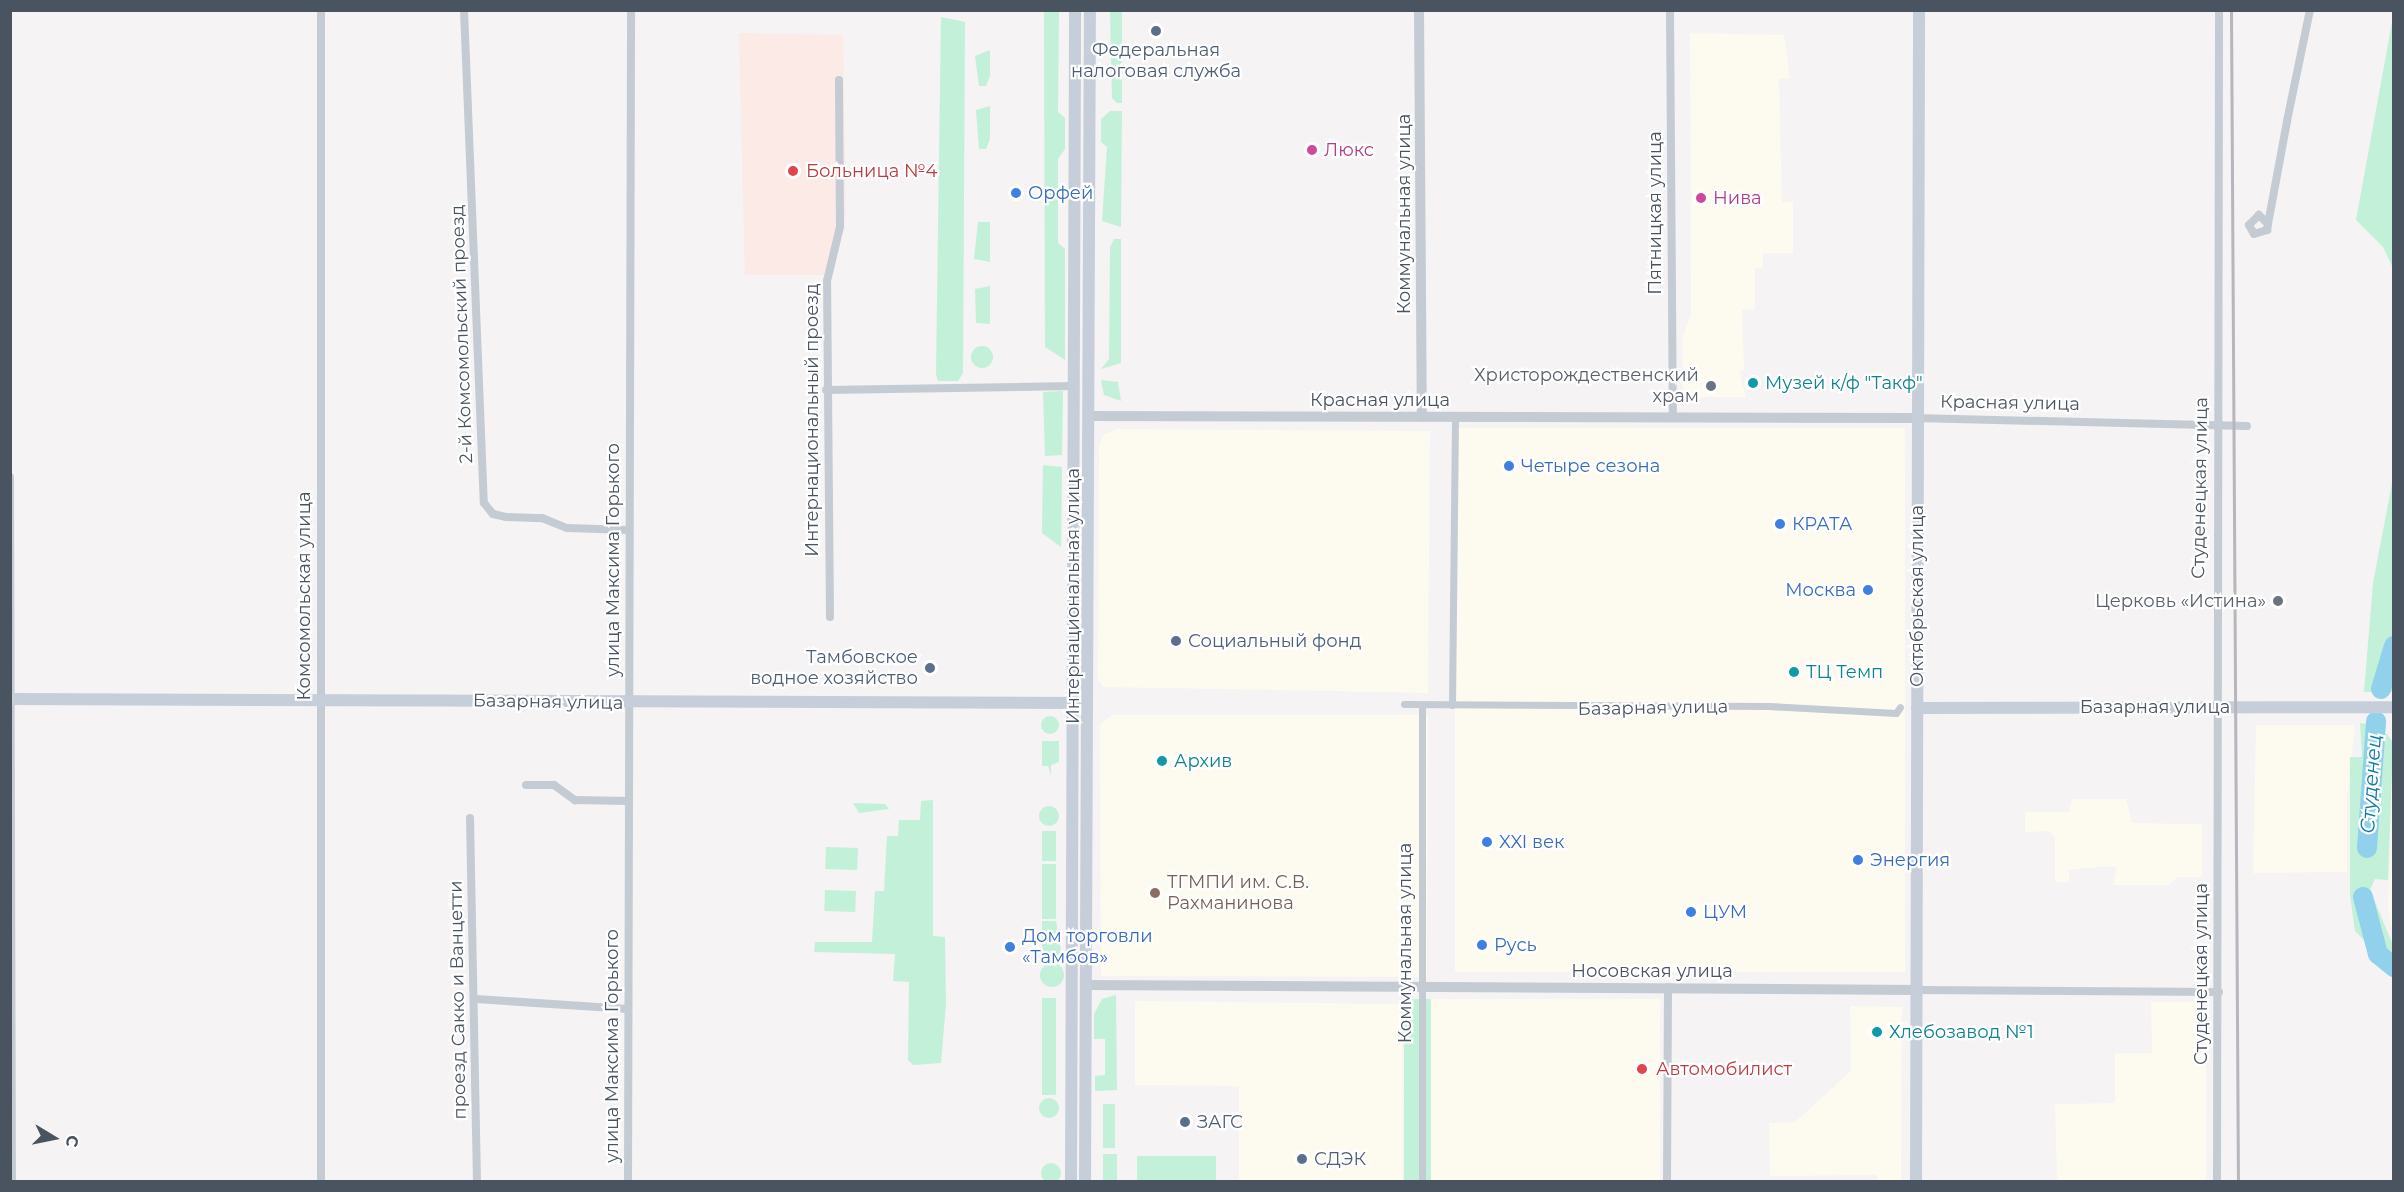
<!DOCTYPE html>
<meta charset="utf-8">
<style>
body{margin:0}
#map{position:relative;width:2404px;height:1192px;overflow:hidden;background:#f5f3f3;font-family:Montserrat,sans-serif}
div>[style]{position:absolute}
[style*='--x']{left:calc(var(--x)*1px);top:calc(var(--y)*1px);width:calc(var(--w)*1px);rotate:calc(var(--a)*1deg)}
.commercial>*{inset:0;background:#fdfaef;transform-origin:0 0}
.medical>*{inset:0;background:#fbeae6}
.green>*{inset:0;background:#c3f0d9;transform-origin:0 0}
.round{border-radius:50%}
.river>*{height:20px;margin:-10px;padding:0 10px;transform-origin:10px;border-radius:10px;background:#91d1ec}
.pedestrian>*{height:7px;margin:-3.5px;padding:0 3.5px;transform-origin:3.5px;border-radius:3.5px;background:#c4cbd3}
.minor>*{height:8px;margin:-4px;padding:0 4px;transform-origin:4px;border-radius:4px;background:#c4cbd3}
.tertiary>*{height:10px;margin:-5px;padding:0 5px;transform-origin:5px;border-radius:5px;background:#c4cbd3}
.secondary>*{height:12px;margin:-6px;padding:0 6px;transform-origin:6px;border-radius:6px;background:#c6ceda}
.rail>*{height:3px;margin:-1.5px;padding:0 1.5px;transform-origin:1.5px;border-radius:1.5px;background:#b5b7bc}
.dots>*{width:16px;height:16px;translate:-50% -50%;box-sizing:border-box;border:3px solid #fff;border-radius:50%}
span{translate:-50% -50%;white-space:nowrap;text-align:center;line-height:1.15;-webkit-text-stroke:4.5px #fff;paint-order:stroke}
.service-label{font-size:18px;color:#4e5e75}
.left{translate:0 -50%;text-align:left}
.right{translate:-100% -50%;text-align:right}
.hotel-label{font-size:18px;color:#b23c85}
.health-label{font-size:18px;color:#be3a42}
.shop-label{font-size:18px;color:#366cbe}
.street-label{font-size:18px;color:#4a5460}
.worship-label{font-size:18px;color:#5b616d}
.culture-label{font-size:18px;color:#0d838f}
.education-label{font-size:18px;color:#785e54}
.water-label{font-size:20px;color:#0e7aa7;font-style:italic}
.frame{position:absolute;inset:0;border:12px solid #4a5460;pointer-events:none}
.north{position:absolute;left:24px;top:1108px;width:60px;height:60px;-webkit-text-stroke:4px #fff;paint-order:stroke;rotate:100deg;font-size:16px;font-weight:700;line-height:24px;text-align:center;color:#4a5460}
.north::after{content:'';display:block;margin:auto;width:21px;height:27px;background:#4a5460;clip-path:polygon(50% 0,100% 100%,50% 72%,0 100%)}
</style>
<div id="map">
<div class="commercial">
<i style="clip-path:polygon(1690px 33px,1784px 35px,1790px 78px,1779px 79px,1782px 202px,1793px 202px,1793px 253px,1763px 253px,1763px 268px,1755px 268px,1755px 309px,1742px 310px,1744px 370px,1739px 371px,1746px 397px,1683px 397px,1682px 339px,1691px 314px)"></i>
<i style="left:1905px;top:428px;width:544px;height:450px;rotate:90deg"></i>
<i style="clip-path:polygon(1117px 429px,1430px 431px,1428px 693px,1103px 687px,1098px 679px,1099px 446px,1103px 435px)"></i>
<i style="clip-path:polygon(1112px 715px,1428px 715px,1427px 977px,1101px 976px,1100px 725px)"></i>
<i style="clip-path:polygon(2256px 725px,2355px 725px,2347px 799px,2347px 872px,2253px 873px)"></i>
<i style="clip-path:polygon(2072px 799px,2126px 799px,2132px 823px,2202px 824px,2202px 877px,2177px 877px,2169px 885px,2113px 885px,2117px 867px,2098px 867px,2069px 870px,2069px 882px,2055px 882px,2055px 837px,2049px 831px,2025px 832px,2025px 812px,2069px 812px)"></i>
<i style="clip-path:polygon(2393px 824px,2394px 937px,2393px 937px,2388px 907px)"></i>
<i style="left:1431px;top:999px;width:229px;height:182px"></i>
<i style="clip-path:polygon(1135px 1001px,1402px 1004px,1403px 1181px,1239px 1181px,1239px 1086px,1135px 1085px)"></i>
<i style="clip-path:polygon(2151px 1002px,2206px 1002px,2206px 1181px,2057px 1181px,2055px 1104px,2115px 1103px,2115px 1053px,2152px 1053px)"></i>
<i style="clip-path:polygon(1850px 1006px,1902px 1007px,1901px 1181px,1877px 1181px,1877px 1175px,1770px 1176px,1769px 1123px,1795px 1122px,1851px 1071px)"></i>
</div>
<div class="medical">
<i style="clip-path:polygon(739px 33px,843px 35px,846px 214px,833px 275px,745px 275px)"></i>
</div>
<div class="green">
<i style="clip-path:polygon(1044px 11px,1059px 11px,1058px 112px,1065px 118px,1065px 149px,1058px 159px,1058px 243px,1065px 249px,1065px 360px,1045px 347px)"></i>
<i style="clip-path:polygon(1110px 11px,1122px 11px,1122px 103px,1117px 103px,1112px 98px)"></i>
<i style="clip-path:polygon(2394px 11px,2394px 268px,2393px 268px,2383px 247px,2356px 220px)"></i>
<i style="clip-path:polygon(941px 17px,965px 22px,963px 373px,958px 381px,938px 381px,936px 374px)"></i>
<i style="clip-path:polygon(990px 50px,990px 76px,986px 86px,979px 86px,975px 56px)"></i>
<i style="clip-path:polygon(990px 106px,990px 139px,986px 149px,979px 149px,976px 110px)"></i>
<i style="clip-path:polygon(1110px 111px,1122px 111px,1121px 227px,1102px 221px,1107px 147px,1101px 142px,1101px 119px)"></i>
<i style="clip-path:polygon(978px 222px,990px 222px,990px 262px,974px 259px)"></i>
<i style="clip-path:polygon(1114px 239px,1121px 239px,1121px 363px,1101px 369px,1109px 359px,1110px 247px)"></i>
<i style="clip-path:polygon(990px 286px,990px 324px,976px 323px,975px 289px)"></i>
<i class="round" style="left:971px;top:346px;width:22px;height:22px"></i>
<i style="clip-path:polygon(1101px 380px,1118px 382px,1121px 401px,1104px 395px)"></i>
<i style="clip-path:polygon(1063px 391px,1062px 455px,1045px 456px,1043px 392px)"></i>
<i style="clip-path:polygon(1043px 465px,1062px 467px,1061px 547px,1042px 533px)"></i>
<i style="clip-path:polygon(2393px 478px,2393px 692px,2364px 692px,2373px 583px)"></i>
<i class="round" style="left:1041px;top:716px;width:18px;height:18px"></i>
<i style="clip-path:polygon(2360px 723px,2367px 724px,2369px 735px,2387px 734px,2393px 742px,2388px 880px,2375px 879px,2370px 890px,2393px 945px,2393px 970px,2355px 931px,2350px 895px,2350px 757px,2362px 757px)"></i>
<i style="clip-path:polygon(1042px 741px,1059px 741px,1059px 762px,1051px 765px,1051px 775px,1048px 766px,1042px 766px)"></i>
<i style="clip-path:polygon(933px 800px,933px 936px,945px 937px,946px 1004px,941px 1063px,913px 1065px,908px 1060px,909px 982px,893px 981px,895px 954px,814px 952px,815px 942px,872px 942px,875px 891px,884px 891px,887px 836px,898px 836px,899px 820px,920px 820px,921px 801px)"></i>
<i style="clip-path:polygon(853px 803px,885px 804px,889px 809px,859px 813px)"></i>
<i class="round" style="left:1039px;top:806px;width:20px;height:20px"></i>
<i style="left:1042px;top:831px;width:14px;height:30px"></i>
<i style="left:826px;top:847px;width:32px;height:22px;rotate:2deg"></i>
<i style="left:1042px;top:864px;width:14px;height:55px"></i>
<i style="left:825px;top:890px;width:31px;height:21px;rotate:2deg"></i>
<i style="clip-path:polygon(1042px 921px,1056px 921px,1062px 957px,1042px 957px)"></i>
<i class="round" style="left:1040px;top:963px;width:24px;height:24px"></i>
<i style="clip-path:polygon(1116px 995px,1117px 1090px,1095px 1091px,1095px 1076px,1105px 1075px,1105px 1039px,1094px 1039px,1094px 1014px,1102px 999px)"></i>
<i style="left:1042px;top:998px;width:14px;height:97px"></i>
<i style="left:1404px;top:999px;width:27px;height:182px"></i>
<i class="round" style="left:1039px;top:1098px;width:20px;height:20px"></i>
<i style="left:1103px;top:1104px;width:12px;height:44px"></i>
<i style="left:1103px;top:1154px;width:14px;height:27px"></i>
<i style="left:1137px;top:1156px;width:79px;height:25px"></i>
<i class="round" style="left:1041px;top:1163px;width:20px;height:20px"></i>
</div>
<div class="river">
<i style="--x:2381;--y:689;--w:45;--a:-73.2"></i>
<i style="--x:2367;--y:848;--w:127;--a:-85.9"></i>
<i style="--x:2363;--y:897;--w:59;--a:75.3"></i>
<i style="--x:2378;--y:954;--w:21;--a:39"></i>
</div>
<div class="pedestrian">
<i style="--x:1404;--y:704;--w:364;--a:0.3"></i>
<i style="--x:1768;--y:706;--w:128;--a:3.1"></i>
<i style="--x:1896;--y:713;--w:7;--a:-56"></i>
<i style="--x:1452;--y:705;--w:288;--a:-89.4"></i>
<i style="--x:1422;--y:1182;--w:477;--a:-90"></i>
</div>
<div class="minor">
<i style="--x:464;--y:10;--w:493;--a:87.7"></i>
<i style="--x:484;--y:503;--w:14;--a:51"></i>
<i style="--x:493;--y:514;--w:13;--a:13"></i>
<i style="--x:506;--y:517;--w:36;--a:2"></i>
<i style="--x:542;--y:518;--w:27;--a:22"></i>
<i style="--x:567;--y:528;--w:62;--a:1.8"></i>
<i style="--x:1670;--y:10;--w:406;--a:89.6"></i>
<i style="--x:2268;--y:224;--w:13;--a:-135"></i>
<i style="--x:2259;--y:215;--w:14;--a:135"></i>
<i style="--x:2249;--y:225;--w:10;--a:61"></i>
<i style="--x:2254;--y:234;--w:14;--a:-17"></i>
<i style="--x:2267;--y:230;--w:6;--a:-81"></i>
<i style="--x:2268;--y:224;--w:105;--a:-79.5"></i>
<i style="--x:2287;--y:121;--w:113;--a:-78.3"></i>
<i style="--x:826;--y:390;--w:248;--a:-0.9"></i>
<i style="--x:1916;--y:418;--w:331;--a:1.4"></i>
<i style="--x:10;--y:477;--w:705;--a:89.84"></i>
<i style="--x:830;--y:617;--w:336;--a:-90.5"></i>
<i style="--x:827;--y:281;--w:56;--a:-76.5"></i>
<i style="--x:840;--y:227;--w:147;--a:-90.4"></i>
<i style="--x:526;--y:785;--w:28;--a:0"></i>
<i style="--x:554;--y:785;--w:26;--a:36"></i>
<i style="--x:575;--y:800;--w:54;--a:1.1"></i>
<i style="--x:470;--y:818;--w:364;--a:88.9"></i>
<i style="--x:1918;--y:990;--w:301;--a:0.4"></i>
<i style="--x:476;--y:999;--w:152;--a:3.8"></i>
<i style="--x:321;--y:1182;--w:1172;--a:-90"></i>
<i style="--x:628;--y:1182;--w:1172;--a:-89.85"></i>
<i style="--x:1667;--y:1182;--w:195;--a:-89.7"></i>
<i style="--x:2217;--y:1182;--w:1172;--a:-89.9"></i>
</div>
<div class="tertiary">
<i style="--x:1419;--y:10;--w:407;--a:89.6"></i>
<i style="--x:1088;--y:416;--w:828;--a:0.14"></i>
<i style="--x:1086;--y:985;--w:832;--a:0.34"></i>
</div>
<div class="secondary">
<i style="--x:10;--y:699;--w:1069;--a:0.21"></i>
<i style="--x:1917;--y:708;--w:477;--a:-0.1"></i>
<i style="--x:1071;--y:1182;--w:1172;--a:-89.8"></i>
<i style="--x:1085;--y:1182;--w:1172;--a:-89.76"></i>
<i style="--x:1916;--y:1182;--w:1172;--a:-89.85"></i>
</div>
<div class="rail">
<i style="--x:2231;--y:10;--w:1172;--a:89.66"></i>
</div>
<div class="dots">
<i style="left:1156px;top:31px;background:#5c6f8a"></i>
<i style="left:1312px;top:150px;background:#d1479c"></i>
<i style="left:793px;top:171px;background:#e0444e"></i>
<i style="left:1016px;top:193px;background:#3f7fe0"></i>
<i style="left:1701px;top:198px;background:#d1479c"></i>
<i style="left:1753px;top:383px;background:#0f9aa8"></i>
<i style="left:1711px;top:386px;background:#6b7280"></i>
<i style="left:1509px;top:466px;background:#3f7fe0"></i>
<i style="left:1780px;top:524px;background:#3f7fe0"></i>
<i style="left:1868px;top:590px;background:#3f7fe0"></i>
<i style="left:2278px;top:601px;background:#6b7280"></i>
<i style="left:1176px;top:641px;background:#5c6f8a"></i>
<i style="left:930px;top:668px;background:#5c6f8a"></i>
<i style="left:1794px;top:672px;background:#0f9aa8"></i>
<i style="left:1162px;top:761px;background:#0f9aa8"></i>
<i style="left:1487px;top:842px;background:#3f7fe0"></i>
<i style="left:1858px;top:860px;background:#3f7fe0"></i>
<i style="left:1155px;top:893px;background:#8d6e63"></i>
<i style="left:1691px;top:912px;background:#3f7fe0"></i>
<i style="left:1482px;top:945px;background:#3f7fe0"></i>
<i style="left:1010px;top:947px;background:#3f7fe0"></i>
<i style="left:1877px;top:1032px;background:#0f9aa8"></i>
<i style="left:1642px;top:1069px;background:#e0444e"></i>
<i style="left:1185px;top:1122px;background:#5c6f8a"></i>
<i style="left:1302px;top:1159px;background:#5c6f8a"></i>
</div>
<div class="service-label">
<span style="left:1156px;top:61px">Федеральная<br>налоговая служба</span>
<span class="left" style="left:1188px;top:641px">Социальный фонд</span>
<span class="right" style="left:918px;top:668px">Тамбовское<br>водное хозяйство</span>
<span class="left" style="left:1197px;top:1122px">ЗАГС</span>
<span class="left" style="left:1314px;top:1159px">СДЭК</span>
</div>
<div class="hotel-label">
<span class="left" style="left:1324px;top:150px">Люкс</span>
<span class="left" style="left:1713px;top:198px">Нива</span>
</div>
<div class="health-label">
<span class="left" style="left:806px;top:171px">Больница №4</span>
<span class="left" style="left:1656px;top:1069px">Автомобилист</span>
</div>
<div class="shop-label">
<span class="left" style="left:1028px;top:193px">Орфей</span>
<span class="left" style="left:1521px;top:466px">Четыре сезона</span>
<span class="left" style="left:1792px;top:524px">КРАТА</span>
<span class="right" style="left:1856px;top:590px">Москва</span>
<span class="left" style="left:1499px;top:842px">XXI век</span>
<span class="left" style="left:1870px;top:860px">Энергия</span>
<span class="left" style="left:1703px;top:912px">ЦУМ</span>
<span class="left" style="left:1022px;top:947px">Дом торговли<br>«Тамбов»</span>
<span class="left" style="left:1494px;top:945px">Русь</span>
</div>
<div class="street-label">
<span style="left:1655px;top:213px;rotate:-90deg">Пятницкая улица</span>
<span style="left:1404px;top:214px;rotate:-90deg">Коммунальная улица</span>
<span style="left:462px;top:334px;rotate:-92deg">2-й Комсомольский проезд</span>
<span style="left:1380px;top:400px">Красная улица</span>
<span style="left:2010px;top:403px;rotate:1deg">Красная улица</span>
<span style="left:812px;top:420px;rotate:-90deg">Интернациональный проезд</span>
<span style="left:2200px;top:488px;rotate:-89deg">Студенецкая улица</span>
<span style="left:613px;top:560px;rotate:-90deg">улица Максима Горького</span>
<span style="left:304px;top:596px;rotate:-90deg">Комсомольская улица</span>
<span style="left:1073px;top:596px;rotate:-90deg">Интернациональная улица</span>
<span style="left:1917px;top:596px;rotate:-90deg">Октябрьская улица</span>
<span style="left:548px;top:702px;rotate:1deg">Базарная улица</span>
<span style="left:2155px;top:707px">Базарная улица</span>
<span style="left:1653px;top:708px;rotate:-1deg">Базарная улица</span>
<span style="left:1405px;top:943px;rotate:-90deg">Коммунальная улица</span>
<span style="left:1652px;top:971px">Носовская улица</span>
<span style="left:2201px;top:974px;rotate:-90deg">Студенецкая улица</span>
<span style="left:458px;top:1000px;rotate:-91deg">проезд Сакко и Ванцетти</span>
<span style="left:612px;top:1046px;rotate:-90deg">улица Максима Горького</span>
</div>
<div class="worship-label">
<span class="right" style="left:1699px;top:386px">Христорождественский<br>храм</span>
<span class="right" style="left:2266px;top:601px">Церковь «Истина»</span>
</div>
<div class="culture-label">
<span class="left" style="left:1765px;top:383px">Музей к/ф "Такф"</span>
<span class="left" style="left:1806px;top:672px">ТЦ Темп</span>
<span class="left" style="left:1174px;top:761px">Архив</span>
<span class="left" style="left:1889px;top:1032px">Хлебозавод №1</span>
</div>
<div class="education-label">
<span class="left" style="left:1167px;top:893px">ТГМПИ им. С.В.<br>Рахманинова</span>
</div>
<div class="water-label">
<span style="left:2371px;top:784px;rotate:-86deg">Студенец</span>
</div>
<div class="frame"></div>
<div class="north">С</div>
</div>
